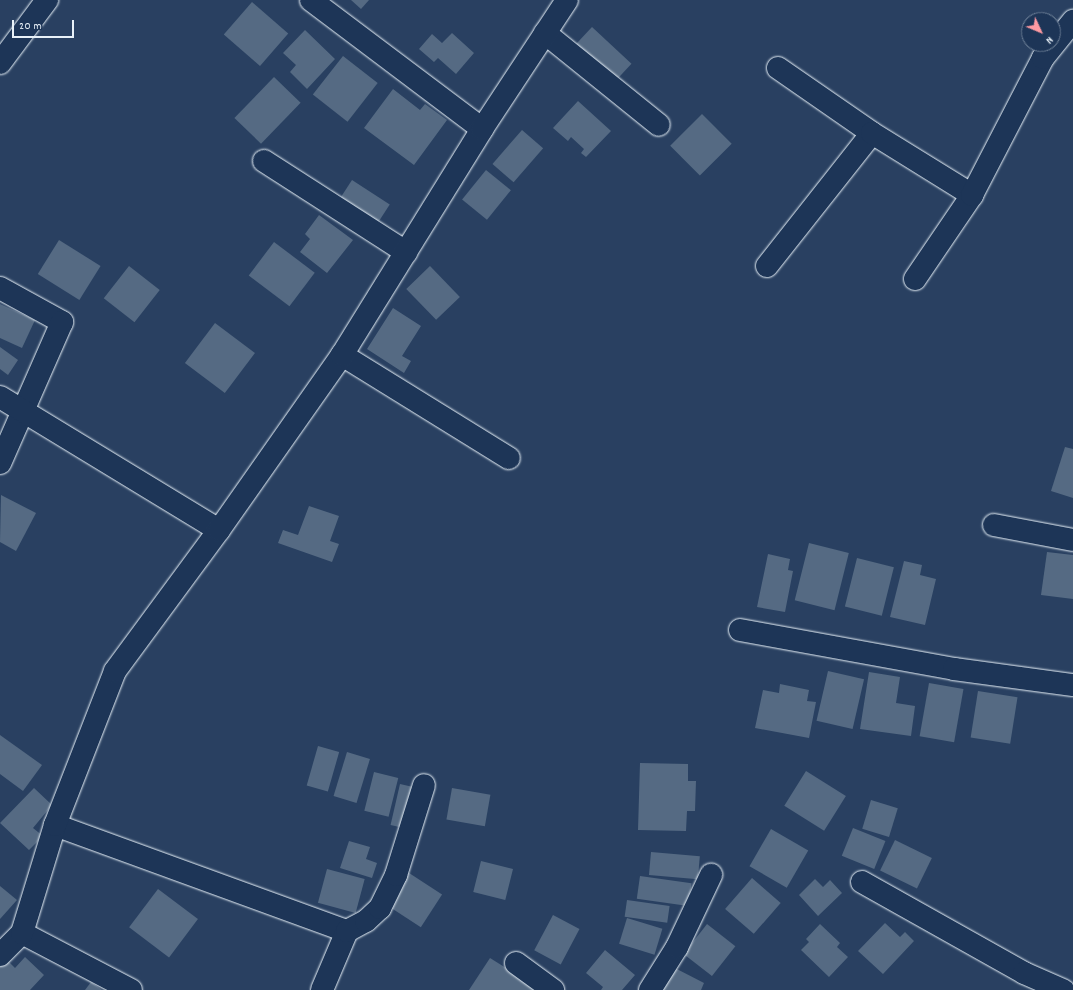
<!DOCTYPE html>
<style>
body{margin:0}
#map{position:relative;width:1073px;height:990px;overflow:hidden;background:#294061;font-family:Dekko,sans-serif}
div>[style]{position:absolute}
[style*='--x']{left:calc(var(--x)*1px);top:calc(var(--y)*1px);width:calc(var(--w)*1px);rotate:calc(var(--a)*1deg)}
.building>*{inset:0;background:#556a83;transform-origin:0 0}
.roads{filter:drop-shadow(0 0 1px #e8f1f8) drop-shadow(0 0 1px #e8f1f8)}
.minor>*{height:22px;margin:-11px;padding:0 11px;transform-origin:11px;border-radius:11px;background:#1d3557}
span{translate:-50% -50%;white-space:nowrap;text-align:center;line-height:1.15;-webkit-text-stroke:3px #1d3557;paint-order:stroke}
.north{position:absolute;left:1021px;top:12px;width:40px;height:40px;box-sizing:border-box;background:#1d3557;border:1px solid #6e8097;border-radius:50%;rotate:134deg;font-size:11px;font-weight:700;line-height:16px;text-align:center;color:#e8f1f8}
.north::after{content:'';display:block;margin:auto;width:14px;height:18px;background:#ff9aa2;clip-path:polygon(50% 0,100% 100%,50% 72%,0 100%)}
.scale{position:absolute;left:12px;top:20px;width:62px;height:18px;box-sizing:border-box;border:2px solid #e8f1f8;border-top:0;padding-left:5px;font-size:12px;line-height:14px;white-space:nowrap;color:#e8f1f8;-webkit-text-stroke:3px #1d3557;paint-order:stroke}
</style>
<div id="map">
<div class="building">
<i style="clip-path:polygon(351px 0,369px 0,361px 9px)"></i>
<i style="left:252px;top:2px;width:48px;height:43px;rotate:41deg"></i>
<i style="left:592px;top:27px;width:54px;height:25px;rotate:43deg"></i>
<i style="clip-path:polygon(305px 30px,335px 59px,307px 89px,290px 72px,296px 65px,283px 53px)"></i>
<i style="clip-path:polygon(452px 33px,474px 53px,456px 74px,438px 58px,434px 62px,419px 49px,432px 34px,442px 43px)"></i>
<i style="left:343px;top:56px;width:44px;height:49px;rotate:38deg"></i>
<i style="left:274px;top:77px;width:37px;height:57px;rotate:44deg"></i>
<i style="clip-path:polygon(393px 89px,420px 110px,425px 104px,447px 120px,414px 165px,364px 128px)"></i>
<i style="clip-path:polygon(578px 101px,611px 131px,586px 157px,581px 153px,584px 149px,571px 137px,568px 141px,553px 128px)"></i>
<i style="left:702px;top:114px;width:42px;height:45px;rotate:45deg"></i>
<i style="left:522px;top:130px;width:28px;height:45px;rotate:41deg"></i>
<i style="left:486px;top:170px;width:32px;height:38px;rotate:39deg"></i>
<i style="left:352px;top:180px;width:45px;height:28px;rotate:33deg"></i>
<i style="clip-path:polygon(319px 215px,353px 240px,327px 273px,300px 252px,310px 239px,305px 234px)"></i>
<i style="left:59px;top:240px;width:49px;height:40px;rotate:32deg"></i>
<i style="left:274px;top:242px;width:51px;height:42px;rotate:37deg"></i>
<i style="left:129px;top:266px;width:39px;height:41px;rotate:38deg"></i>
<i style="left:430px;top:266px;width:43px;height:33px;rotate:46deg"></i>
<i style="clip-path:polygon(0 304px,35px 320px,22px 348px,0 338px)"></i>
<i style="clip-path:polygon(393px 308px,421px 326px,402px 356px,411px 361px,404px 373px,367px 349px)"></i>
<i style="left:215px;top:323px;width:50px;height:50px;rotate:37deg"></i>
<i style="clip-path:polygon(0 347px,18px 360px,8px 375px,0 369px)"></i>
<i style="clip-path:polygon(1065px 447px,1073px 449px,1073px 498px,1051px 491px)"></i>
<i style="clip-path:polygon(1px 495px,36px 513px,16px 551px,0 542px)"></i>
<i style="clip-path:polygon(309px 506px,339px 516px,330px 541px,339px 544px,332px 562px,278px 543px,283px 530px,298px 535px)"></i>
<i style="left:809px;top:543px;width:41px;height:59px;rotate:14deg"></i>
<i style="clip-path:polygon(1047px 552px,1073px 555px,1073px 599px,1041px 595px)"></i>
<i style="clip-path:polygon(768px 554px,790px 559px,788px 570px,793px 571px,785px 612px,757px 607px)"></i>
<i style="left:857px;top:558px;width:38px;height:50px;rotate:14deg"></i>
<i style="clip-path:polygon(904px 561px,922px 565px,920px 575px,936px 579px,925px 625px,890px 617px)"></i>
<i style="left:828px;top:671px;width:37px;height:51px;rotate:13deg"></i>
<i style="clip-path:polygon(869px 672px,900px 677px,896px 703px,915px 706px,911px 736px,860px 729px)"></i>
<i style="left:929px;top:683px;width:35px;height:54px;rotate:10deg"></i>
<i style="clip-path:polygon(780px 684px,809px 690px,807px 701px,816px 702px,809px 738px,755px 728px,763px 690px,779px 693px)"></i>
<i style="left:978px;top:691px;width:40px;height:47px;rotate:9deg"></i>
<i style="clip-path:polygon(0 735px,42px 765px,23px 791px,0 774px)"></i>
<i style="left:318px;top:746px;width:22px;height:41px;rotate:16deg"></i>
<i style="left:347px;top:752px;width:24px;height:46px;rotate:17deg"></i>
<i style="clip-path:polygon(640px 763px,688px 764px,688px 781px,696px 781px,695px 811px,687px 811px,686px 831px,638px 830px)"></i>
<i style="left:806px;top:771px;width:47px;height:41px;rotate:32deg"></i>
<i style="left:374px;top:772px;width:25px;height:40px;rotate:14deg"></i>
<i style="left:400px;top:784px;width:18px;height:42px;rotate:13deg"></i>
<i style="clip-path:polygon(34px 788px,52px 805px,33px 828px,43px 836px,29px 850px,0 823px)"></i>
<i style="left:452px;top:788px;width:39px;height:32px;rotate:10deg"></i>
<i style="left:871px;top:800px;width:28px;height:30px;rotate:17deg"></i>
<i style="left:853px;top:828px;width:35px;height:30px;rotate:22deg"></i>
<i style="left:771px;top:829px;width:43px;height:43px;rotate:30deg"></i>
<i style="left:895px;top:840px;width:41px;height:34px;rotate:26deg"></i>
<i style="clip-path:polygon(349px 841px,370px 847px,366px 859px,377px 863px,372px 878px,340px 868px)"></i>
<i style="left:651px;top:852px;width:49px;height:23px;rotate:5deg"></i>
<i style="left:481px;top:861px;width:33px;height:32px;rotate:14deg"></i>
<i style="left:327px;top:869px;width:39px;height:35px;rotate:15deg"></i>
<i style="left:406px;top:871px;width:43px;height:39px;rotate:33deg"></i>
<i style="left:640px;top:876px;width:52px;height:23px;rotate:8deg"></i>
<i style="left:752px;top:878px;width:38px;height:41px;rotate:41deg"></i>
<i style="clip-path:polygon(815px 879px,823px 887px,830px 880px,842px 893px,818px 916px,799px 895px)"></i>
<i style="clip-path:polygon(0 886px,17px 900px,0 919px)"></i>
<i style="left:158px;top:889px;width:50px;height:48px;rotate:37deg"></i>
<i style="left:627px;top:900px;width:43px;height:17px;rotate:8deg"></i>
<i style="left:553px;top:915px;width:30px;height:40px;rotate:28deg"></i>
<i style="left:627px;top:918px;width:37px;height:27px;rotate:17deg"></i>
<i style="clip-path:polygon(885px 923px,900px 937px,905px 932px,914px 941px,883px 974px,858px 951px)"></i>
<i style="left:707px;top:924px;width:36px;height:38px;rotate:38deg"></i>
<i style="clip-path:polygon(820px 924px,840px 943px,837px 947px,848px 957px,829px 977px,801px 950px,809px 942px,806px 939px)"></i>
<i style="clip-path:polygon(605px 950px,635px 975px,622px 990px,601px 990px,603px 987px,586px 973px)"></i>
<i style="clip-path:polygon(25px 957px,44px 975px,30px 990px,0 990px,0 967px,7px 960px,15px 968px)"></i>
<i style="clip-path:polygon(490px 958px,541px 990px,469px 990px)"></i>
<i style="clip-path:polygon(671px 966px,704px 983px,701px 990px,660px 990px)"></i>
<i style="clip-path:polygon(91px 982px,102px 990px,85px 990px)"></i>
</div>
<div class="roads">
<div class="minor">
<i style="--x:311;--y:0;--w:214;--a:37"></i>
<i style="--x:545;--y:33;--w:146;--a:38.9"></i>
<i style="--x:0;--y:63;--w:79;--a:-53.3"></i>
<i style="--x:778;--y:68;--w:114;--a:34.7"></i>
<i style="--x:264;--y:161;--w:169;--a:32.7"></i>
<i style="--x:767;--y:266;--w:169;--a:-51.7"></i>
<i style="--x:872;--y:133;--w:118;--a:31.8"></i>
<i style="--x:915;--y:279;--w:102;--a:-55.8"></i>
<i style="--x:972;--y:195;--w:154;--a:-62.6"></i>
<i style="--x:1043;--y:58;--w:48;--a:-51"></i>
<i style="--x:0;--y:288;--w:71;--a:28.7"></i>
<i style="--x:62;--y:322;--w:154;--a:113.7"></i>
<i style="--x:342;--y:355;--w:196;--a:31.7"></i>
<i style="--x:0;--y:397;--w:256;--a:31.3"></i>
<i style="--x:994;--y:525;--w:80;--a:10.8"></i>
<i style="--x:740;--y:630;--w:218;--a:10.3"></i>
<i style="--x:954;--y:669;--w:120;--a:7.7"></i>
<i style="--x:55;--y:825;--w:311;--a:20"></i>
<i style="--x:347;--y:931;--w:64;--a:113"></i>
<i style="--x:862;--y:882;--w:186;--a:29.3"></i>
<i style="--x:1024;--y:973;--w:43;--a:23.6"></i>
<i style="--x:347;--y:931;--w:21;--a:-28"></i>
<i style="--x:366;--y:921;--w:19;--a:-43"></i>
<i style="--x:380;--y:908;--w:37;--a:-64"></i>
<i style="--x:396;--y:875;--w:94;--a:-72.7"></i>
<i style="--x:22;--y:933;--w:123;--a:27.6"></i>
<i style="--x:0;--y:955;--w:31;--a:-45"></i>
<i style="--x:22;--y:933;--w:113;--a:-73"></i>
<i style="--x:55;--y:825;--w:165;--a:-68.7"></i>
<i style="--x:115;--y:671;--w:175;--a:-53.6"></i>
<i style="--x:219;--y:530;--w:214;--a:-54.9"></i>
<i style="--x:342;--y:355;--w:266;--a:-58.2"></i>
<i style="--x:482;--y:129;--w:154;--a:-56.6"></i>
<i style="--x:516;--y:963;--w:46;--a:36.1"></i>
<i style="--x:650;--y:990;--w:51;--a:-57.9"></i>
<i style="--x:677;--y:947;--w:80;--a:-64.7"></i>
</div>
</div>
<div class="north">N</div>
<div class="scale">20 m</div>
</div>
